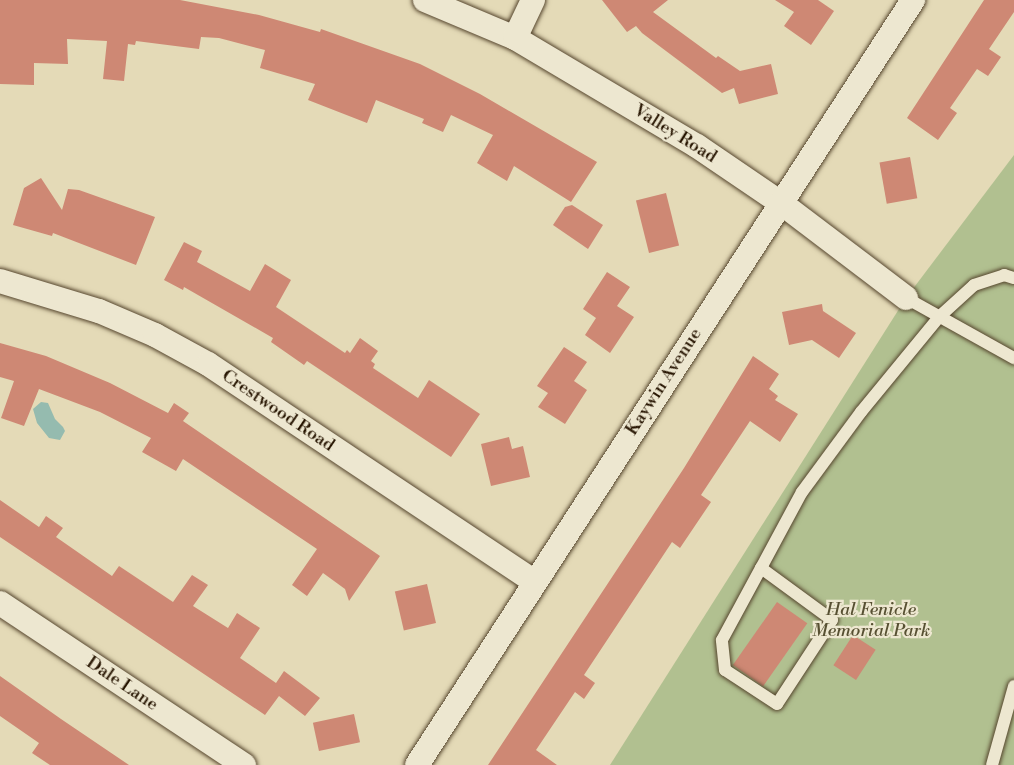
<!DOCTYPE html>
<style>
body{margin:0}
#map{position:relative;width:1014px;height:765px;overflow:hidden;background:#e4dab7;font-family:"Libre Bodoni",serif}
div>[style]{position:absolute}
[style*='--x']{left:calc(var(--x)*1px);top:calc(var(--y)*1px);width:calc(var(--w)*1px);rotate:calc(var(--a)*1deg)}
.green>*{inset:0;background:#b1c090}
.water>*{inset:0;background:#95bbaf}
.building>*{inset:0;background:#ce8874;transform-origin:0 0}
.roads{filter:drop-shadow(0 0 2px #56462e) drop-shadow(0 0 2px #56462e)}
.service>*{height:12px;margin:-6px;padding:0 6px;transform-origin:6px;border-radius:6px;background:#ede7d0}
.minor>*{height:24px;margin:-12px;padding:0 12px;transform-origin:12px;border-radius:12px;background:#ede7d0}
span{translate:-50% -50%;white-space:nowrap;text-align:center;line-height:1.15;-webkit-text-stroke:4.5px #ede7d0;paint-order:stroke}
.street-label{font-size:18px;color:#261400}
.park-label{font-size:18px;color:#575032;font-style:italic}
</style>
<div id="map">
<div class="green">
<i style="clip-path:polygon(1014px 155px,1014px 765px,610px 765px,906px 298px)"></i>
</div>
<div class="water">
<i style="clip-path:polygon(41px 402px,48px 403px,55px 419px,63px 427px,65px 431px,60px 440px,49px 438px,37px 423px,33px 409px)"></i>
</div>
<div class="building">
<i style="clip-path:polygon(0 0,180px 0,259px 15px,320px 32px,321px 29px,420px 64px,480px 94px,597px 162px,571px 202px,514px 166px,507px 181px,477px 163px,493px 135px,451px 115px,443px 132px,422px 123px,424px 119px,376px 100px,367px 123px,308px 100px,315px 84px,260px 68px,265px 50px,219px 38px,201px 37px,199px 49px,136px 41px,135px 45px,128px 44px,124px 81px,103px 79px,107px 41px,67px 39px,68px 64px,34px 63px,34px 85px,0 84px)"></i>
<i style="clip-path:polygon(602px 0,668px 0,653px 12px,716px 58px,718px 56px,740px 71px,771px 64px,778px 94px,739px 104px,734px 88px,722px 93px,642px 33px,636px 26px,627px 32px)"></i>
<i style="clip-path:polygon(775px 0,818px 0,834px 11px,811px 45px,784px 26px,794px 12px)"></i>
<i style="clip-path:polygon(984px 0,1014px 0,1014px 12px,989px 49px,1001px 57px,988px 76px,977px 69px,950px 108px,957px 113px,938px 140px,907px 118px)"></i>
<i style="left:910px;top:157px;width:42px;height:31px;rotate:80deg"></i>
<i style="clip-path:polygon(41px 178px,62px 210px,68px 189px,79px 190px,155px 217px,136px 265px,53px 233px,52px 236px,13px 225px,24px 188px)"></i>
<i style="left:666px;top:193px;width:54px;height:31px;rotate:76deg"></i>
<i style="clip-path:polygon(572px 205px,603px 225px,588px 249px,553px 225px,565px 207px)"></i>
<i style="clip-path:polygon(184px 242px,202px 251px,197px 262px,250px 291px,265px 264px,291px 280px,276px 307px,345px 353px,347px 350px,350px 353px,360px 338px,378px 351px,371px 361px,375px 364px,373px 368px,418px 398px,429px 380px,480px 414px,451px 457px,307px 361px,304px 365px,271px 342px,273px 338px,184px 287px,183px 290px,164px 280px)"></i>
<i style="clip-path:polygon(607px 272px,630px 287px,617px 306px,634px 317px,610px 353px,585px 335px,596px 318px,583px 309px)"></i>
<i style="clip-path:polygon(822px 304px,823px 311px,856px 333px,839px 358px,812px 340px,789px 345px,782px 312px)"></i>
<i style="clip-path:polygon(0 343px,46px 356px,110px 383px,168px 413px,174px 403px,189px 413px,183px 421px,380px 556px,349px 601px,345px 589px,323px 573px,307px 596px,292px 585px,317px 549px,183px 459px,176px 471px,142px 452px,151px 438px,100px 412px,39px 389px,24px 426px,1px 418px,14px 381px,0 377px)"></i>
<i style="clip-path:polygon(564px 347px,587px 362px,574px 381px,587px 390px,565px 424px,538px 407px,548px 393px,537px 386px)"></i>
<i style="clip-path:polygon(753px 356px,779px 374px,769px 389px,778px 396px,775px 400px,798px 414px,780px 442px,750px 421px,701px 495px,711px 502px,680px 548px,672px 542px,584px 675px,595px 683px,584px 699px,575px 692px,536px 750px,557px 765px,488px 765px,684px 468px)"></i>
<i style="clip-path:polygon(509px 437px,512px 449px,523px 446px,530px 477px,491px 486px,481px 444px)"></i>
<i style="clip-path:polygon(0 500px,39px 527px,46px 516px,63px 528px,56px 537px,112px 576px,119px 566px,173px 602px,192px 575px,208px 585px,193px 606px,228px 628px,237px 613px,260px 628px,240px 658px,276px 683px,284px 671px,320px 698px,305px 716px,279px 696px,265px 715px,0 537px)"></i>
<i style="left:427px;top:584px;width:40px;height:33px;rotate:77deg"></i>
<i style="left:777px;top:602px;width:37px;height:77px;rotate:35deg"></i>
<i style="left:853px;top:635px;width:27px;height:36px;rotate:33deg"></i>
<i style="clip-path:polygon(0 676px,61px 719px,129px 765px,50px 765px,32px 753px,39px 743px,0 716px)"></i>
<i style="left:354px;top:714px;width:29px;height:42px;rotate:78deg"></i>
</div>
<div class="roads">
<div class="service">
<i style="--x:906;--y:298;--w:124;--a:29.1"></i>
<i style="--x:761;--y:568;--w:88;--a:36.2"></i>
<i style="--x:832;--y:620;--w:100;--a:123.2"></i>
<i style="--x:777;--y:704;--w:62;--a:-146.8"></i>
<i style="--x:725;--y:670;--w:30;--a:-96"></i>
<i style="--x:722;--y:640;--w:82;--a:-61.6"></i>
<i style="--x:761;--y:568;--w:86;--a:-61.7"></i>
<i style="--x:802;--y:492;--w:99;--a:-53.6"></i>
<i style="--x:861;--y:412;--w:123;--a:-50.6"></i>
<i style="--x:939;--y:317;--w:47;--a:-42.4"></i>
<i style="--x:974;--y:285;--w:32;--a:-18"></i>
<i style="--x:1004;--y:275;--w:10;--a:17"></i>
<i style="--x:992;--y:765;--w:82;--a:-74.4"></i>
</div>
<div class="minor">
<i style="--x:425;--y:0;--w:98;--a:22.9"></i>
<i style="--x:515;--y:38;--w:212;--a:30.7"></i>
<i style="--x:697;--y:146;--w:102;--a:34.2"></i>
<i style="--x:781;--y:203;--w:157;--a:37.2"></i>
<i style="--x:515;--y:38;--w:42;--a:-64.7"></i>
<i style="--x:0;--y:281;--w:103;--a:16.9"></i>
<i style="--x:99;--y:311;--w:61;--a:23.2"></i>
<i style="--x:155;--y:335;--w:60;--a:28.7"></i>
<i style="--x:208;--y:364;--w:393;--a:33.7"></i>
<i style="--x:0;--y:603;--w:293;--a:33.6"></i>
<i style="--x:417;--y:765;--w:912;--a:-57.04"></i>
</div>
</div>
<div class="street-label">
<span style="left:675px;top:134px;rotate:32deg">Valley Road</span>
<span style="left:664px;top:382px;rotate:-57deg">Kaywin Avenue</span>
<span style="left:278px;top:411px;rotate:34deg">Crestwood Road</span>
<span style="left:122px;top:684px;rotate:34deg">Dale Lane</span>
</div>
<div class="park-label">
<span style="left:871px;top:621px">Hal Fenicle<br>Memorial Park</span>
</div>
</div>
